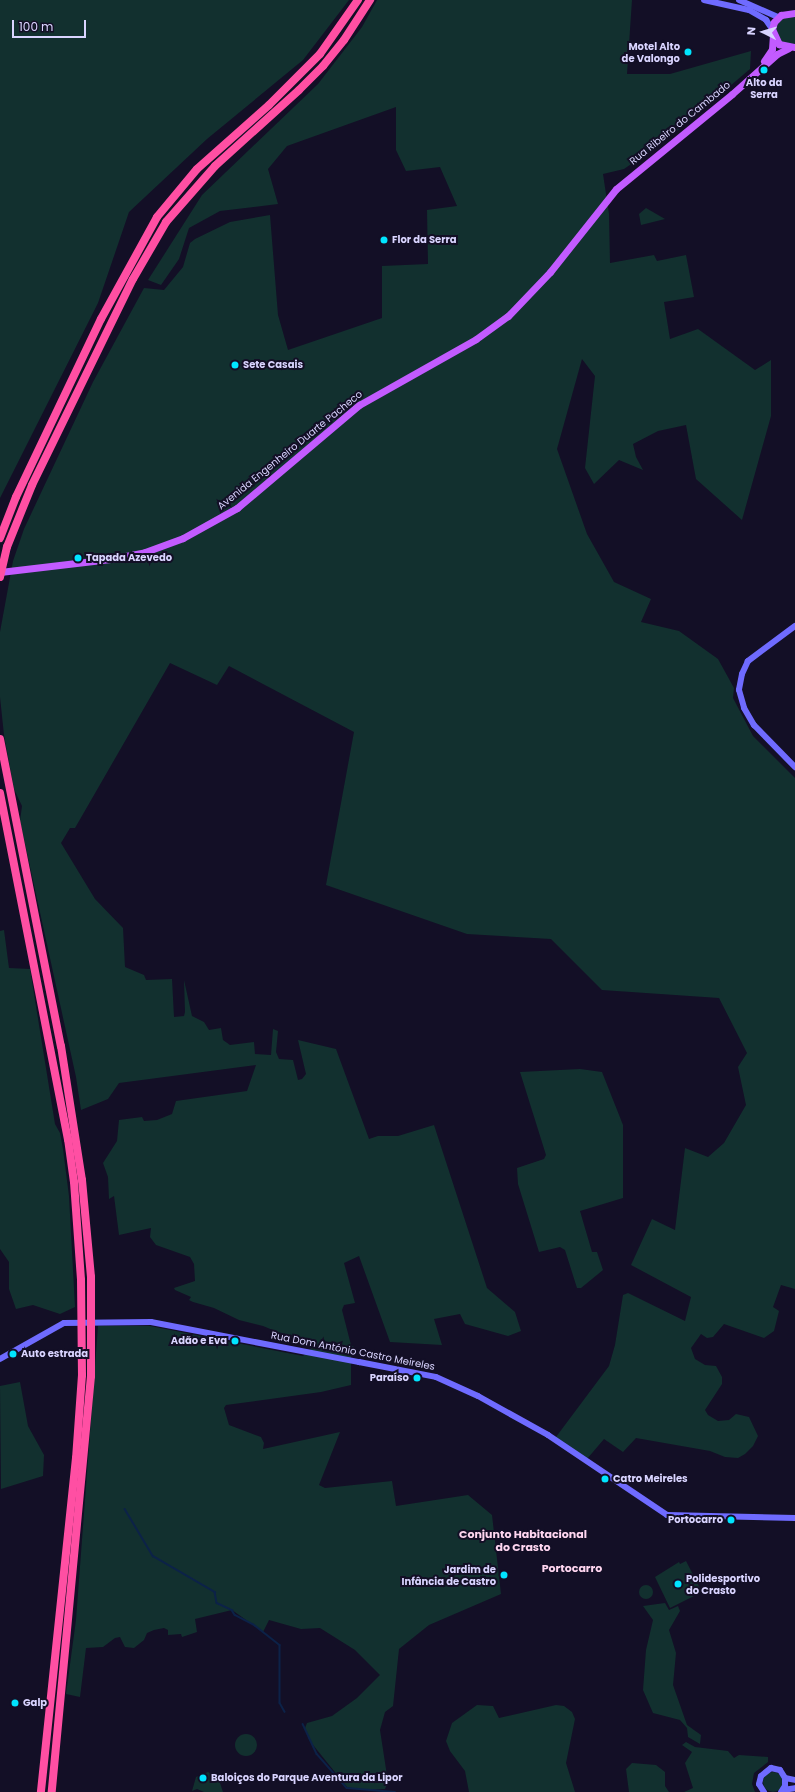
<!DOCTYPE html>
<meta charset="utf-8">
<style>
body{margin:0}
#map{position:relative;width:795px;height:1792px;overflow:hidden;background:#130f26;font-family:Poppins,sans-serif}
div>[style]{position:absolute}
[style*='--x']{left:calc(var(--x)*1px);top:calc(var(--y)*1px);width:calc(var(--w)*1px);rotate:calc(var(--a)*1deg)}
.green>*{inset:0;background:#12302f}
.round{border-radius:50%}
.stream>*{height:1.5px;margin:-0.75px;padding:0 0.75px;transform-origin:0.75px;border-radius:0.75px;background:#0c2248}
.secondary>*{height:6px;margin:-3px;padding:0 3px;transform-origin:3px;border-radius:3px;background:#6f6bff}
.primary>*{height:7px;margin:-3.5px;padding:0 3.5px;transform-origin:3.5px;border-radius:3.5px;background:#c25bff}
.highway>*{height:8px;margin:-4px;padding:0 4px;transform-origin:4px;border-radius:4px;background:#ff4fa3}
.dots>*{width:11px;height:11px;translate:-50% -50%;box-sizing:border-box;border:2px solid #130f26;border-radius:50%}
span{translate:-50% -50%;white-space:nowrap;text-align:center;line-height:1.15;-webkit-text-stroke:4px #130f26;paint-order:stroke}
.poi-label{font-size:10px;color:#d9d4ff;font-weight:700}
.right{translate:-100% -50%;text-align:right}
.left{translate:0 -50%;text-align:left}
.street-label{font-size:10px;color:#d9d4ff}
.neighbourhood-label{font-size:11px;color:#ffd6f0;font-weight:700}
.north{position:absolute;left:743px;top:12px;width:40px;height:40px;-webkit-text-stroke:3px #130f26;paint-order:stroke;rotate:275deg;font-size:11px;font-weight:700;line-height:16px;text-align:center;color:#d9d4ff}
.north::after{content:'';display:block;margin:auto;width:14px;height:18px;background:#d9d4ff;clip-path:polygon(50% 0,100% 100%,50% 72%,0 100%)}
.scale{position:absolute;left:12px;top:20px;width:74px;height:18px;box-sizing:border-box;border:2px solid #d9d4ff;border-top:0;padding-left:5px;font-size:12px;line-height:14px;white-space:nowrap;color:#d9d4ff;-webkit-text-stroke:3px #130f26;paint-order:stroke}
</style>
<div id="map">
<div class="green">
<i style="clip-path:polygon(0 0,349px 0,303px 60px,207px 139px,129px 212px,98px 303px,0 498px)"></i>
<i style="clip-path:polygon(377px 0,632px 0,627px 74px,670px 74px,751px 51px,750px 69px,670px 137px,624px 169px,603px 174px,609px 214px,610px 263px,654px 255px,657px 261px,686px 255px,694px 297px,664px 302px,670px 339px,698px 329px,755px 370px,771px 360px,771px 416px,742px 520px,696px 479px,686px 425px,658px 431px,633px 444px,636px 457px,643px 470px,619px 460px,594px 484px,585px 468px,595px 376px,582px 359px,557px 449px,587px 534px,614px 582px,651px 599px,641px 622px,679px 631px,718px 659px,734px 688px,733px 698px,753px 736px,795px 778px,795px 1289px,781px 1285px,773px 1307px,779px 1311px,774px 1331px,764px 1338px,724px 1324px,713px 1337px,707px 1338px,701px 1334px,691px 1348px,695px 1359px,705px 1365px,716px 1366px,722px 1377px,722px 1384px,705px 1410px,708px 1415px,718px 1421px,729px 1420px,736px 1414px,749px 1417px,758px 1436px,753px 1446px,745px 1454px,738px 1458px,725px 1457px,710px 1451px,636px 1438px,623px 1452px,604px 1439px,587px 1459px,556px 1437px,609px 1366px,615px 1345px,623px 1295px,628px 1293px,685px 1321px,691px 1297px,631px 1265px,652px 1219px,675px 1230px,685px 1148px,708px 1157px,724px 1143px,746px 1105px,738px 1067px,747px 1053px,719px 998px,602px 990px,551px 939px,467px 934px,326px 885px,354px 732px,229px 666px,217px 685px,170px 663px,75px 828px,70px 828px,61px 843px,95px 899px,123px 928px,125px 967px,144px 975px,146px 980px,172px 979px,174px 1017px,184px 1016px,185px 1012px,184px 980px,192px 1016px,204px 1022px,209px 1030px,221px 1028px,223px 1040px,230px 1045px,254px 1042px,255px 1054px,271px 1055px,273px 1029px,278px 1031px,276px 1052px,279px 1059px,293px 1060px,298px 1080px,302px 1079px,306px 1074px,298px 1040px,336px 1049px,369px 1139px,378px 1136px,398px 1136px,434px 1125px,487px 1288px,515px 1312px,521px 1331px,508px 1336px,465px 1324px,460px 1314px,434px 1319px,442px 1345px,390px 1342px,359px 1256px,344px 1263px,355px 1303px,344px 1305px,342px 1310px,351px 1345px,354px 1347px,351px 1355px,351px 1385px,321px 1392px,226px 1405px,224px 1408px,229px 1425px,261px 1437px,264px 1443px,263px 1449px,340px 1432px,319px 1485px,325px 1488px,392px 1481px,396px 1506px,468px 1495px,492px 1515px,501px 1594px,429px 1625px,399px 1649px,393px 1706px,385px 1712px,380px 1730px,388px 1782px,385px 1789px,362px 1790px,347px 1787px,309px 1740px,305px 1728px,307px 1723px,332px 1716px,357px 1698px,380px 1675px,355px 1650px,320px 1628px,301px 1629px,269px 1620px,263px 1632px,232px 1610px,195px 1619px,197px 1632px,182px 1637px,181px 1634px,168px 1635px,168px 1630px,164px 1628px,154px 1630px,147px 1633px,144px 1640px,134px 1648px,125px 1647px,120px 1637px,115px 1638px,103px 1647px,86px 1648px,80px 1697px,66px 1694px,76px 1620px,98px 1326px,150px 1326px,303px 1356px,311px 1349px,307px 1344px,263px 1326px,239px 1320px,214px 1308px,193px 1302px,189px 1300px,191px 1297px,175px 1290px,174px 1288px,195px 1281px,194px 1264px,190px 1257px,156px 1245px,150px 1237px,151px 1228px,119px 1235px,114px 1196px,109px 1199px,108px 1177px,103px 1163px,117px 1141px,119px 1120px,142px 1117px,144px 1121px,157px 1120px,172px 1114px,176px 1101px,247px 1091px,256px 1065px,119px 1083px,108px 1099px,81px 1110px,76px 1077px,20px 821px,22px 806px,14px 789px,4px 735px,0 697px,0 632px,13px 561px,24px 529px,93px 382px,144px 288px,164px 290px,183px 267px,190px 243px,195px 239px,230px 222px,270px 215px,278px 315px,288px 350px,382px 318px,382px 266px,428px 264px,427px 210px,457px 206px,440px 167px,406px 171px,396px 150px,396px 107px,287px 146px,268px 169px,278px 204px,220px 211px,189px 228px,179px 259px,161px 285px,148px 280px,202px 195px,318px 84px,362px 27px)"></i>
<i style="clip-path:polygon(792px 16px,795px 17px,795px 44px,781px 42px,775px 30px,776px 25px,782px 17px)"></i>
<i style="clip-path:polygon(646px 208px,665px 219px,641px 225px,639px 214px)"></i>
<i style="clip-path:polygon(4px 930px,9px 968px,30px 969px,55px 1124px,60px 1133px,63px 1149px,69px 1196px,75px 1307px,60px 1314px,33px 1305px,16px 1309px,9px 1289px,9px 1262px,0 1249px,0 931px)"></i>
<i style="clip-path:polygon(580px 1069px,602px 1072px,623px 1125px,623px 1198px,580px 1211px,592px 1252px,597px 1252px,603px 1270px,581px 1288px,577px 1288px,565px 1250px,560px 1247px,539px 1252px,518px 1184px,517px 1168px,544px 1159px,546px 1155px,520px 1072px)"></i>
<i style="clip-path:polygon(20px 1382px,28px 1426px,44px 1455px,43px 1476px,1px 1489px,0 1386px)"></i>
<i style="clip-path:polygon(686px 1561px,702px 1592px,670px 1608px,655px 1577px,679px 1562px,680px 1564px)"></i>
<i class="round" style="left:639px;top:1585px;width:14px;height:14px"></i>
<i style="clip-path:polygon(665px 1603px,669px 1610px,678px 1606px,680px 1611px,669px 1630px,676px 1653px,673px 1685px,687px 1725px,701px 1735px,700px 1744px,688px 1737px,687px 1728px,680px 1720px,653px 1713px,643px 1690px,646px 1650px,653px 1620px,643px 1606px)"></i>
<i style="clip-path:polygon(477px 1705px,493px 1706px,499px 1718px,556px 1705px,564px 1706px,572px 1712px,575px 1719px,566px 1763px,575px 1792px,469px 1792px,465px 1771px,450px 1751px,446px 1741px,452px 1723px)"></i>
<i class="round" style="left:235px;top:1734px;width:22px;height:22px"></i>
<i style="clip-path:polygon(686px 1742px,695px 1747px,728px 1751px,734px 1758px,739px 1755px,768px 1757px,768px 1762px,754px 1773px,752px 1784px,755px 1792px,684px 1792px,693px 1788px,685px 1763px,692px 1752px,682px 1745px)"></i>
<i style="clip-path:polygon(632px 1763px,656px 1765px,665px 1772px,665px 1786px,669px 1792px,629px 1792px,626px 1769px)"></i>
<i class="round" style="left:763px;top:1772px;width:20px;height:20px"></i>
<i style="clip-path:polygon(208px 1772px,218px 1777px,223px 1792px,204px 1792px,197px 1789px,192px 1791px,196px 1777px)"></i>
</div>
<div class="stream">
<i style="--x:125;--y:1509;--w:55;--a:59.2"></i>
<i style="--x:153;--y:1556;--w:72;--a:30.1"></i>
<i style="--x:215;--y:1592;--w:11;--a:80"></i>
<i style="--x:217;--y:1603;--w:17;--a:25"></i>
<i style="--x:232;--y:1610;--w:6;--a:59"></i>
<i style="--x:235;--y:1615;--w:20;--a:27"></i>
<i style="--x:253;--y:1624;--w:34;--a:38"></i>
<i style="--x:280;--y:1645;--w:58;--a:90"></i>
<i style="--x:280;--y:1703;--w:10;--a:61"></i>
<i style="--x:303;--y:1724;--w:33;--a:65"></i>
<i style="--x:317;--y:1754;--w:45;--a:48.6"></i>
<i style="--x:347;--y:1788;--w:48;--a:4.8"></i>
</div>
<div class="secondary">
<i style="--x:704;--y:0;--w:46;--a:12.5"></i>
<i style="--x:749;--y:10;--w:20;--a:30"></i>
<i style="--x:766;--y:20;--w:11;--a:56"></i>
<i style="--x:739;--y:0;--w:43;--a:23.6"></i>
<i style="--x:795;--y:626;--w:59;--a:143.3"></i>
<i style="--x:748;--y:661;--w:14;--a:115"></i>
<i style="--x:742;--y:674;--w:16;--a:101"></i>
<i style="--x:739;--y:690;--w:19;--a:74"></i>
<i style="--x:744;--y:708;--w:20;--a:60"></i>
<i style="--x:754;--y:725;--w:59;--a:45.7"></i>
<i style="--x:0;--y:1359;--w:73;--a:-29.4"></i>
<i style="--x:64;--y:1323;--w:87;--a:-0.7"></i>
<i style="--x:151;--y:1322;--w:212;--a:10.9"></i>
<i style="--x:359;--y:1362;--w:78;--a:11"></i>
<i style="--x:436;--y:1377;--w:46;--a:24.3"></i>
<i style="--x:478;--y:1396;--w:80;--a:29.1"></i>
<i style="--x:548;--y:1435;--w:143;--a:33.9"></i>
<i style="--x:667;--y:1515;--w:128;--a:1.3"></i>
<i style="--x:785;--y:1778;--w:10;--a:11"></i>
<i style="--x:783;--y:1790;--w:12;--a:-9"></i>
<i style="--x:764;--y:1792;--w:9;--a:-122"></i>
<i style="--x:759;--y:1784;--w:8;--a:-76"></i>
<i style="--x:761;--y:1776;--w:13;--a:-39"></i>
<i style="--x:771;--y:1768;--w:9;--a:13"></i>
<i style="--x:780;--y:1770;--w:9;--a:58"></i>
<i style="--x:785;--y:1778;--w:8;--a:90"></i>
<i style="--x:785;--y:1786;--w:7;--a:124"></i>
</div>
<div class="primary">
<i style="--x:795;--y:13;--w:14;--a:172"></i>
<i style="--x:781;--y:15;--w:10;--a:135"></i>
<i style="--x:774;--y:22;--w:7;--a:106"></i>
<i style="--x:772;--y:29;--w:17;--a:65"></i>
<i style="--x:779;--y:44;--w:16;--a:11"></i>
<i style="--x:764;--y:61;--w:14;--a:-56"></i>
<i style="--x:772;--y:49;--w:13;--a:-86"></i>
<i style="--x:0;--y:572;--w:111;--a:-6.7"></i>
<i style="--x:110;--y:559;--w:36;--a:-11"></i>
<i style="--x:145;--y:552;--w:40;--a:-20.2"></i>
<i style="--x:183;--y:538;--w:62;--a:-29.1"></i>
<i style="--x:237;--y:508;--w:160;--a:-40.2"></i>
<i style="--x:359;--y:405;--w:134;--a:-29.4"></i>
<i style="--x:476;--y:339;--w:39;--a:-36"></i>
<i style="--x:508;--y:316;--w:61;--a:-46.3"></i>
<i style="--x:550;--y:272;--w:106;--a:-51.5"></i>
<i style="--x:616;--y:189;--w:150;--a:-39.3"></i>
<i style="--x:732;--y:94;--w:60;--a:-41.6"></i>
<i style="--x:777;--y:54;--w:13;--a:-27"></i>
</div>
<div class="highway">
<i style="--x:0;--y:538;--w:44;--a:-68.7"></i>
<i style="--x:16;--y:497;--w:197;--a:-64.5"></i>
<i style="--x:101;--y:319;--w:116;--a:-61.2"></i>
<i style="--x:157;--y:217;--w:62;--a:-50.2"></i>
<i style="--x:197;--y:169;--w:96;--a:-41.6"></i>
<i style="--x:269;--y:105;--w:72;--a:-45"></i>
<i style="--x:320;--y:54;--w:66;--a:-54.9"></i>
<i style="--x:0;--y:577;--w:31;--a:-77"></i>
<i style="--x:7;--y:547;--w:67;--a:-68"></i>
<i style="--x:32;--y:485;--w:229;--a:-63.9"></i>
<i style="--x:133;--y:279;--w:66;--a:-59.9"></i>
<i style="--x:166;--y:222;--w:74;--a:-48.8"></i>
<i style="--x:215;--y:166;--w:113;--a:-42.1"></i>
<i style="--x:299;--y:90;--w:34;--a:-45"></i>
<i style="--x:323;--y:66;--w:33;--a:-51"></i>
<i style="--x:344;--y:40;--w:48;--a:-57"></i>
<i style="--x:0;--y:739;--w:313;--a:78.8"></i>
<i style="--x:61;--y:1046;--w:136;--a:81.1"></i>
<i style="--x:82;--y:1180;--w:97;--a:84.7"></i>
<i style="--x:91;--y:1277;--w:99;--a:90"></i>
<i style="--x:91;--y:1376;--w:418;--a:95.4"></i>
<i style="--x:0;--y:793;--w:353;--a:78.9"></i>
<i style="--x:68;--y:1139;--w:43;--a:82.1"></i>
<i style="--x:74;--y:1182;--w:98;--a:85.9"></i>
<i style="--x:81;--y:1280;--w:95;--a:89.4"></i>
<i style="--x:82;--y:1375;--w:83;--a:94.1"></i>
<i style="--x:76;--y:1458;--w:336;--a:96"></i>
</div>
<div class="dots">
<i style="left:688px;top:52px;background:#00e5ff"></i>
<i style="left:764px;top:70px;background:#00e5ff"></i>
<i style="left:384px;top:240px;background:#00e5ff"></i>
<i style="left:235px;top:365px;background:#00e5ff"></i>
<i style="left:78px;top:558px;background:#00e5ff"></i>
<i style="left:235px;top:1341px;background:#00e5ff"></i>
<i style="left:13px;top:1354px;background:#00e5ff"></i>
<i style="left:417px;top:1378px;background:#00e5ff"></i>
<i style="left:605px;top:1479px;background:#00e5ff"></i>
<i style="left:731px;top:1520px;background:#00e5ff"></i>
<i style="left:504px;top:1575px;background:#00e5ff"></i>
<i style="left:678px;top:1584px;background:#00e5ff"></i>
<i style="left:15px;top:1703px;background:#00e5ff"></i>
<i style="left:203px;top:1778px;background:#00e5ff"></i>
</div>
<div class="poi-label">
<span class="right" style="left:680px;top:52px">Motel Alto<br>de Valongo</span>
<span style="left:764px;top:88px">Alto da<br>Serra</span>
<span class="left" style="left:392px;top:240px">Flor da Serra</span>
<span class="left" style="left:243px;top:365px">Sete Casais</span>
<span class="left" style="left:86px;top:558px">Tapada Azevedo</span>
<span class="right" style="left:227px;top:1341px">Adão e Eva</span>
<span class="left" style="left:21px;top:1354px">Auto estrada</span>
<span class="right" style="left:409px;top:1378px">Paraíso</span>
<span class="left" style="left:613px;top:1479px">Catro Meireles</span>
<span class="right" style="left:723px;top:1520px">Portocarro</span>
<span class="right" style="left:496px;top:1575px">Jardim de<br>Infância de Castro</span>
<span class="left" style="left:686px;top:1584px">Polidesportivo<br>do Crasto</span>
<span class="left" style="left:23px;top:1703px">Galp</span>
<span class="left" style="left:211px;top:1778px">Baloiços do Parque Aventura da Lipor</span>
</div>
<div class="street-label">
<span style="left:680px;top:123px;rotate:-39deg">Rua Ribeiro do Cambado</span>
<span style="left:290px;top:450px;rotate:-39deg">Avenida Engenheiro Duarte Pacheco</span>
<span style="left:353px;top:1351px;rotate:11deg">Rua Dom António Castro Meireles</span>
</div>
<div class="neighbourhood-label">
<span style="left:523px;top:1541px">Conjunto Habitacional<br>do Crasto</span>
<span style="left:572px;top:1568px">Portocarro</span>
</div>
<div class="north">N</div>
<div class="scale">100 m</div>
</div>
